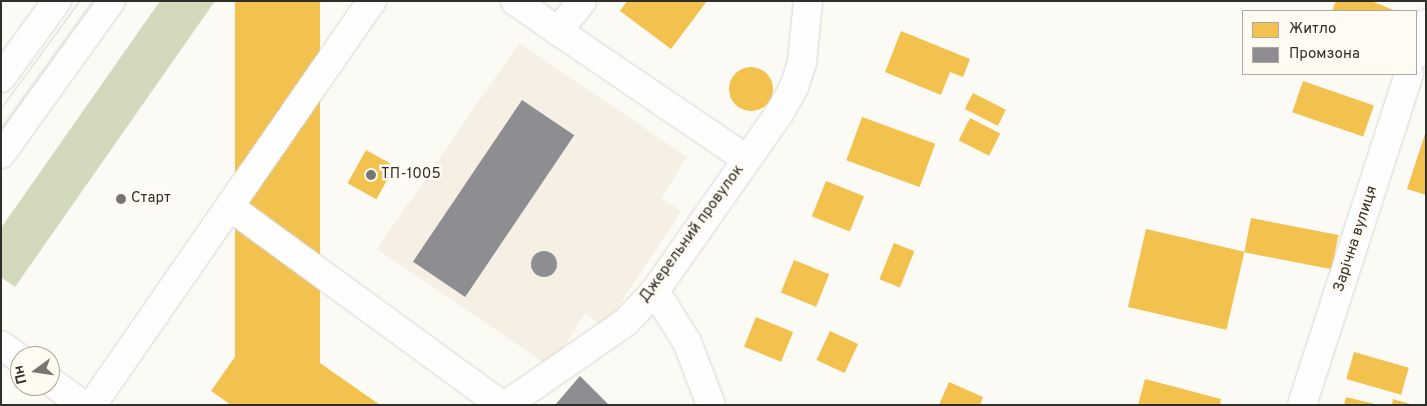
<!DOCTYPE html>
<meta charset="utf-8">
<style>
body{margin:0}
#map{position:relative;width:1427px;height:406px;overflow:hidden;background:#fcfaf5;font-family:Overpass,sans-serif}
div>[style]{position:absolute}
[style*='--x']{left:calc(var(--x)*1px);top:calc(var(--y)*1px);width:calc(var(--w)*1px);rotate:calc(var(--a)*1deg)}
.built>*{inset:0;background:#f6f0e4}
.forest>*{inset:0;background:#d3d9bd}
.homes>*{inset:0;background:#f2c14e;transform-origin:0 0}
.round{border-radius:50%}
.industry>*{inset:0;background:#8d8d92;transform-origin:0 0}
.roads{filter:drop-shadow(0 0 1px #d8d6d2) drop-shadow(0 0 1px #d8d6d2)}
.minor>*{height:28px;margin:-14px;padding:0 14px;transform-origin:14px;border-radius:14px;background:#fffefe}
.major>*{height:28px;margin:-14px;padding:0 14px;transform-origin:14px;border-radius:14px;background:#fffefe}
.tram>*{height:1px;margin:-0.5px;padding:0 0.5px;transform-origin:0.5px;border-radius:0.5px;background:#dadad8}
.dots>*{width:14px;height:14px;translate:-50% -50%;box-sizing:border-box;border:2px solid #fffbf2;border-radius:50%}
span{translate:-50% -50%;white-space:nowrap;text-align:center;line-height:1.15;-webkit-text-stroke:5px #fffbf2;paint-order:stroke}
.poi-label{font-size:15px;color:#302e2a}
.left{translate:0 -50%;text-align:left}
.street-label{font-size:15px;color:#302e2a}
.frame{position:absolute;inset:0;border:2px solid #302e2a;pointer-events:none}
.legend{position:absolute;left:1242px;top:10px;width:175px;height:65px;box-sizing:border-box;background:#fffbf2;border:1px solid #aca9a2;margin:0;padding:6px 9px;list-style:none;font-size:15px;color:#302e2a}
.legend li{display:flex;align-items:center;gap:10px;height:25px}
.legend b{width:25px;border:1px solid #aca9a2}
.north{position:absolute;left:10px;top:346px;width:50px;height:50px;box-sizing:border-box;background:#fffbf2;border:1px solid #aca9a2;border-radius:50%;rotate:256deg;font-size:14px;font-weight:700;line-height:20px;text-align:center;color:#302e2a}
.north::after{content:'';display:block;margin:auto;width:18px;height:22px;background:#777571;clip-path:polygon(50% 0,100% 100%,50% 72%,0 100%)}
</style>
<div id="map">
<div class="built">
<i style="clip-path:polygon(519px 43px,687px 157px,661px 198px,681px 211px,605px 327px,585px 314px,550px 367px,377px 249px)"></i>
</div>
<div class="forest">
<i style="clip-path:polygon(160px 1px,215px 1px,15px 287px,1px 277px,1px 228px)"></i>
</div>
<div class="homes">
<i style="left:235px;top:1px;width:85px;height:364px"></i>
<i style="clip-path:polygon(627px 1px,707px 1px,671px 49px,620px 11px)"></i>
<i style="clip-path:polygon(1336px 1px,1371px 1px,1396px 11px,1332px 11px)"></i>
<i style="clip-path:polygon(901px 31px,970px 59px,963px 77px,950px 72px,941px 95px,885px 72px)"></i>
<i class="round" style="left:729px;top:67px;width:44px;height:44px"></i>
<i style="left:1303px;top:81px;width:75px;height:33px;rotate:19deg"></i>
<i style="left:973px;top:93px;width:37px;height:18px;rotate:27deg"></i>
<i style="left:862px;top:117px;width:78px;height:46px;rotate:20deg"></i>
<i style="left:970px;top:118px;width:34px;height:25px;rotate:27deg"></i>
<i style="clip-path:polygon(1425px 134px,1426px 134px,1426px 195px,1407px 189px)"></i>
<i style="left:366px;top:150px;width:33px;height:38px;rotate:29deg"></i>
<i style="left:826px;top:181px;width:41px;height:38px;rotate:22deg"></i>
<i style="left:1251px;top:218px;width:89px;height:35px;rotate:11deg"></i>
<i style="left:1146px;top:229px;width:101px;height:80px;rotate:13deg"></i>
<i style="left:894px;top:243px;width:22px;height:39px;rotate:22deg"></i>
<i style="left:794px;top:260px;width:38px;height:35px;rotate:22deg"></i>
<i style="left:756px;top:317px;width:40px;height:32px;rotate:22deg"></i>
<i style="clip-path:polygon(260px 321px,380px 405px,231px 405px,211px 391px)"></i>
<i style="left:830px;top:331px;width:31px;height:32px;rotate:25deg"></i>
<i style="left:1354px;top:352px;width:57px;height:28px;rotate:16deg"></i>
<i style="clip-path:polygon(1145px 379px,1221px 399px,1220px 405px,1138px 405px)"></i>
<i style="clip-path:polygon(949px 382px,983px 397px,980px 405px,939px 405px)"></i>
<i style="clip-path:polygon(1346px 397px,1375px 404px,1375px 405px,1344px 405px)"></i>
<i style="clip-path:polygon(1393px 399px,1410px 404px,1410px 405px,1392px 405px)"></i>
</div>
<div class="industry">
<i style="left:522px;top:100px;width:63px;height:195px;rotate:34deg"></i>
<i class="round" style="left:531px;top:251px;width:26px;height:26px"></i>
<i style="clip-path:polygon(580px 376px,609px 405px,555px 405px)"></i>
</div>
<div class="roads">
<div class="minor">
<i style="--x:515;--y:1;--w:52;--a:34.9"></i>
<i style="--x:558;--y:31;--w:38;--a:-51"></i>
<i style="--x:558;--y:31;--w:227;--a:34.2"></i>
<i style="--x:1416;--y:54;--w:32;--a:-72"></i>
<i style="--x:230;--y:207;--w:336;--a:36.1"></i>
<i style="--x:655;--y:291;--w:60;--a:57.9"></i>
<i style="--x:687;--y:342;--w:67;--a:69.1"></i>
<i style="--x:1;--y:345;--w:24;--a:36"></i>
<i style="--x:50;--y:381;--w:41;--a:36"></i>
<i style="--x:92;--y:405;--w:492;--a:-55.3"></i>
<i style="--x:506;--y:405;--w:146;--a:-34.7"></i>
<i style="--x:626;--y:322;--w:42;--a:-46.9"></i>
<i style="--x:655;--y:291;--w:216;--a:-55"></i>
<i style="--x:779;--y:114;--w:31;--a:-61"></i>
<i style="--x:794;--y:87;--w:25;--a:-72"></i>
<i style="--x:802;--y:63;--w:62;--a:-84.5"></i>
<i style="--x:1302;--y:405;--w:348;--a:-72.1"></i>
</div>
<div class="major">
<i style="--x:1;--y:78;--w:95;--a:-54"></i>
<i style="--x:1;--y:154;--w:188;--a:-54.3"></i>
</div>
</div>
<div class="tram">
<i style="--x:1;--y:108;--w:132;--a:-53.9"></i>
<i style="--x:1;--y:130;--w:159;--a:-54.2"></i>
</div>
<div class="dots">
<i style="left:371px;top:175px;background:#777571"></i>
<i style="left:121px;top:199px;background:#777571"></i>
</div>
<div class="poi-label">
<span class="left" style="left:381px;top:175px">ТП-1005</span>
<span class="left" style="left:131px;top:199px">Старт</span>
</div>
<div class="street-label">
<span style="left:692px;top:234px;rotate:-54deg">Джерельний провулок</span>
<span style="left:1356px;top:239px;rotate:-72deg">Зарічна вулиця</span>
</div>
<div class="frame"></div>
<ul class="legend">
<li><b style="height:14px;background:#f2c14e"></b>Житло</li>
<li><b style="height:14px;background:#8d8d92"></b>Промзона</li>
</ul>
<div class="north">Пн</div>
</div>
